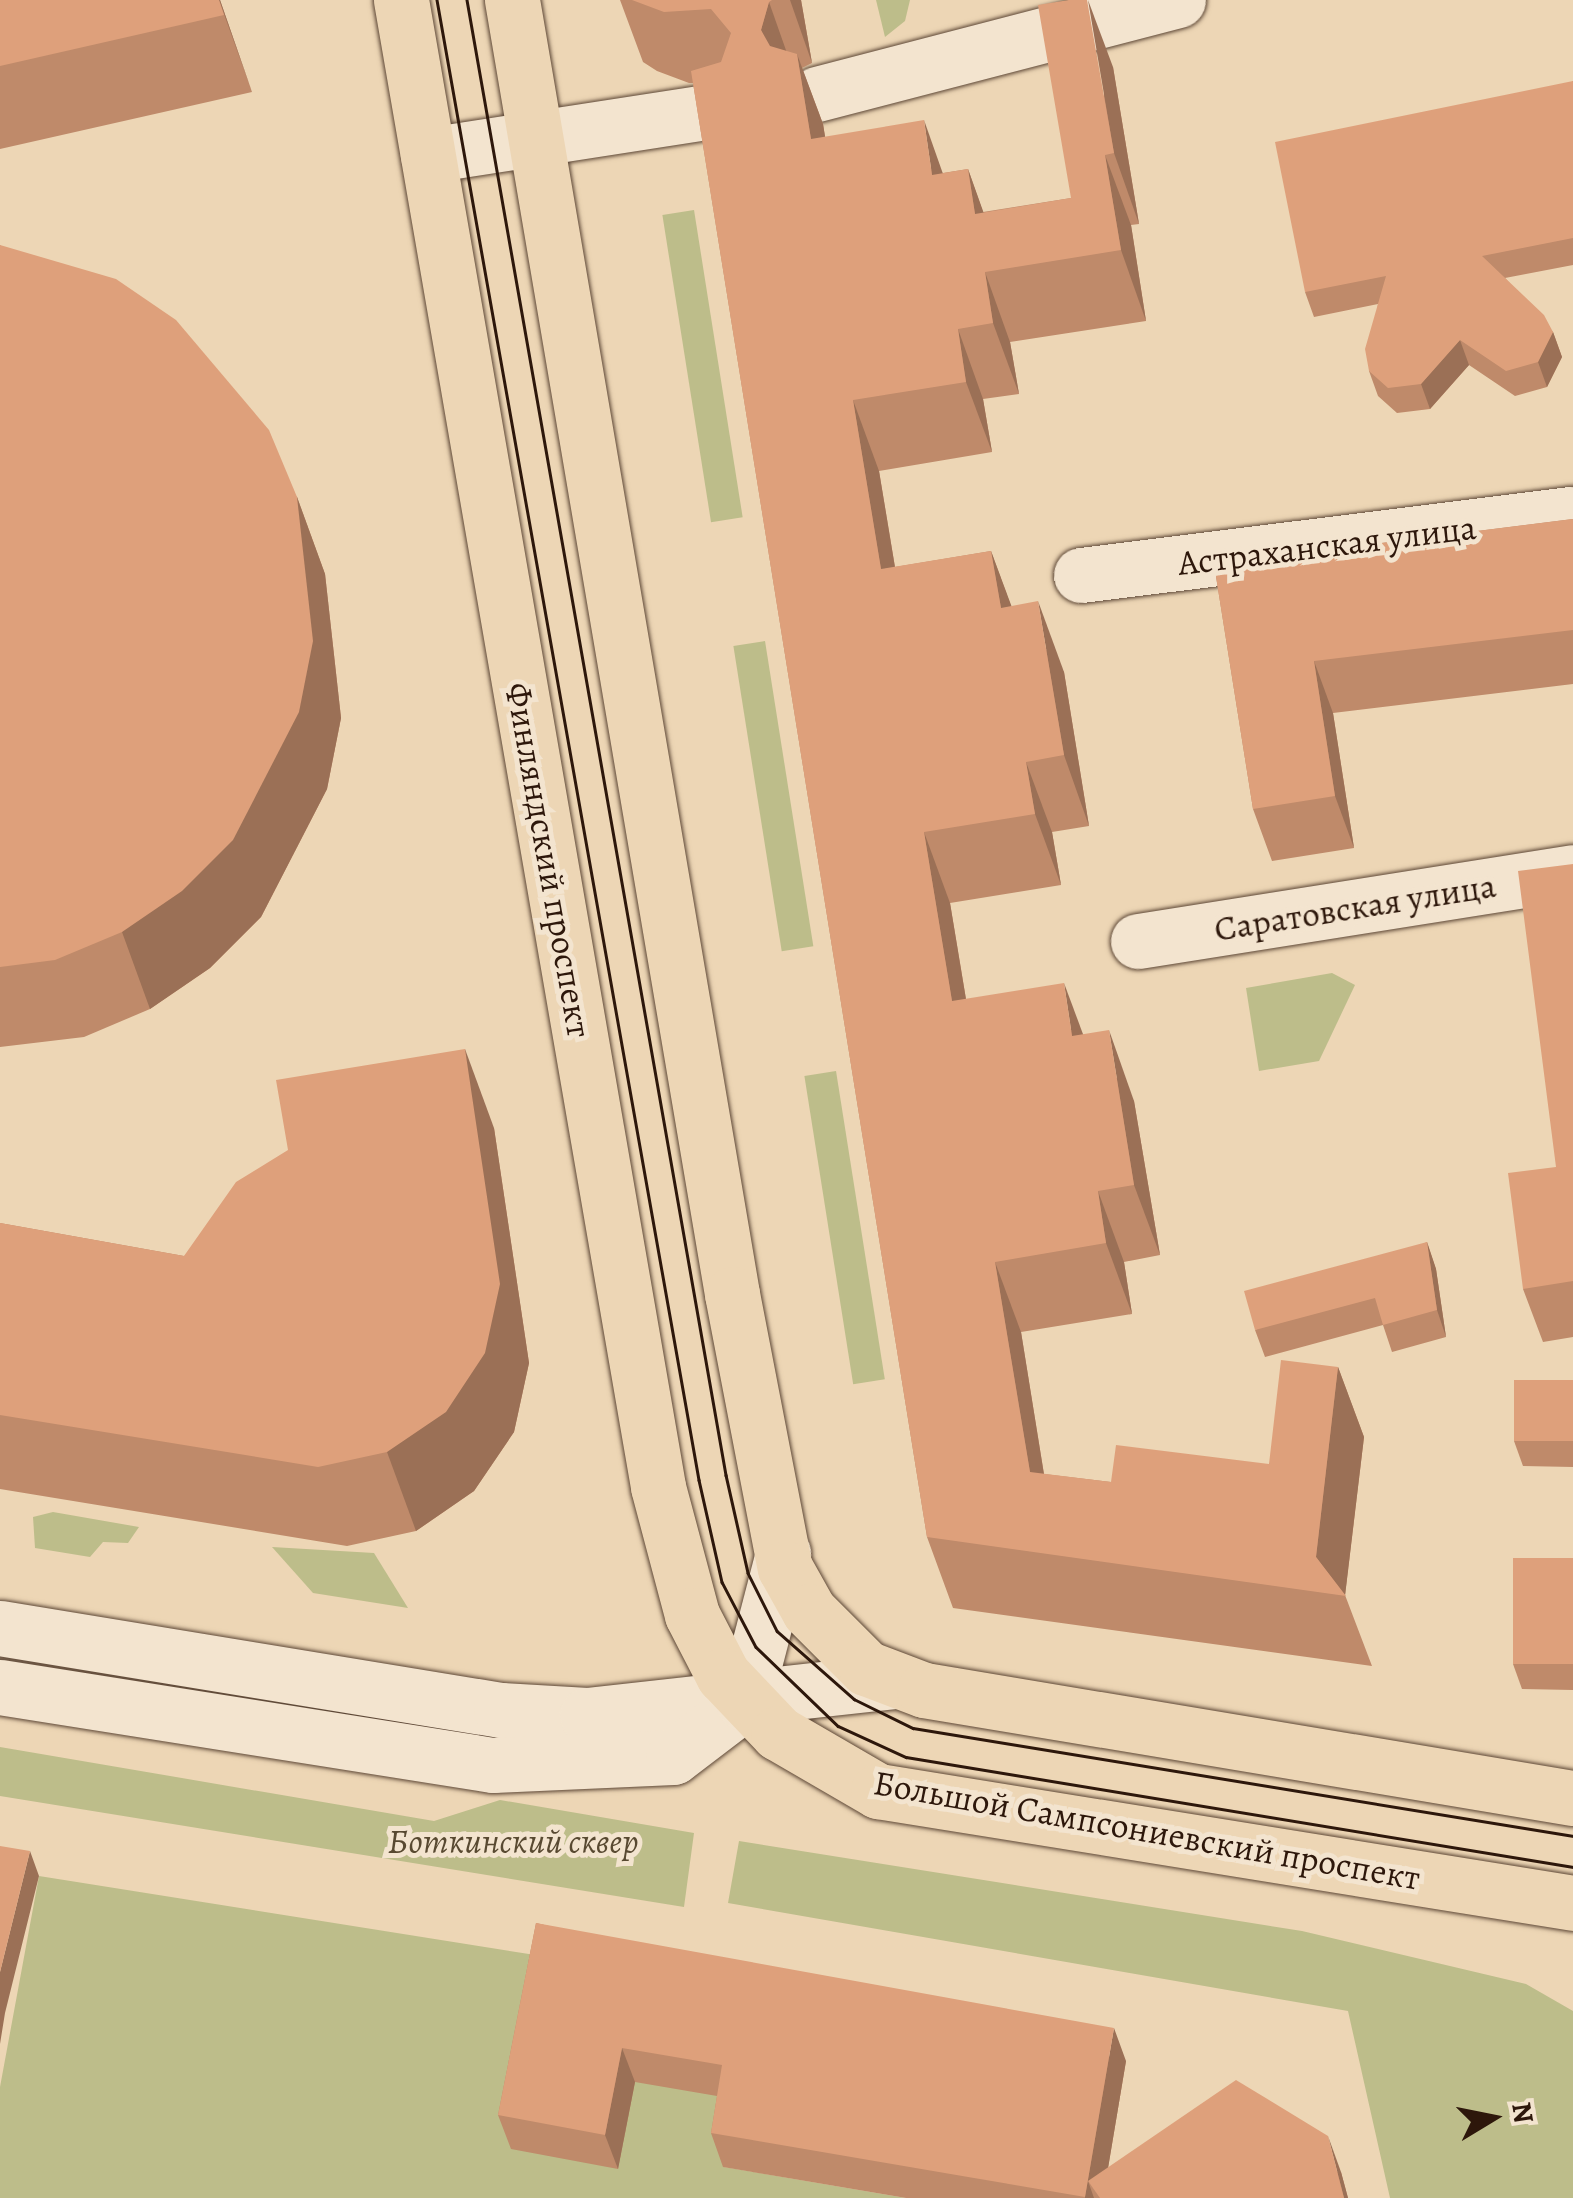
<!DOCTYPE html>
<meta charset="utf-8">
<style>
body{margin:0}
#map{position:relative;width:1573px;height:2198px;overflow:hidden;background:#edd6b5;font-family:Alegreya,serif}
div>[style]{position:absolute}
[style*='--x']{left:calc(var(--x)*1px);top:calc(var(--y)*1px);width:calc(var(--w)*1px);rotate:calc(var(--a)*1deg)}
.green>*{inset:0;background:#bdbd8a;transform-origin:0 0}
.roads{filter:drop-shadow(0 0 2px #5d4736) drop-shadow(0 0 2px #5d4736)}
.minor>*{height:55px;margin:-27.5px;padding:0 27.5px;transform-origin:27.5px;border-radius:27.5px;background:#f3e4cf}
.major>*{height:55px;margin:-27.5px;padding:0 27.5px;transform-origin:27.5px;border-radius:27.5px;background:#edd6b5}
.tram>*{height:2.5px;margin:-1.25px;padding:0 1.25px;transform-origin:1.25px;border-radius:1.25px;background:#2d170b}
.wall>*{inset:0;background:#bf8a6a}
.shaded-wall>*{inset:0;background:#9b7056}
.building>*{inset:0;background:#dea07b;transform-origin:0 0}
span{translate:-50% -50%;white-space:nowrap;text-align:center;line-height:1.15;-webkit-text-stroke:10px #f3e4cf;paint-order:stroke}
.street-label{font-size:35px;color:#2d170b}
.park-label{font-size:35px;color:#584931;font-style:italic}
.north{position:absolute;left:1443px;top:2068px;width:100px;height:100px;-webkit-text-stroke:8px #f3e4cf;paint-order:stroke;rotate:80deg;font-size:28px;font-weight:700;line-height:40px;text-align:center;color:#2d170b}
.north::after{content:'';display:block;margin:auto;width:35px;height:45px;background:#2d170b;clip-path:polygon(50% 0,100% 100%,50% 72%,0 100%)}
</style>
<div id="map">
<div class="green">
<i style="clip-path:polygon(876px 0,910px 0,905px 21px,885px 37px)"></i>
<i style="left:694px;top:210px;width:311px;height:32px;rotate:81deg"></i>
<i style="left:765px;top:641px;width:309px;height:32px;rotate:81deg"></i>
<i style="clip-path:polygon(1332px 973px,1355px 985px,1319px 1061px,1259px 1071px,1246px 988px)"></i>
<i style="left:836px;top:1071px;width:312px;height:32px;rotate:81deg"></i>
<i style="clip-path:polygon(53px 1512px,139px 1527px,128px 1543px,103px 1542px,90px 1557px,35px 1548px,33px 1517px)"></i>
<i style="clip-path:polygon(272px 1547px,374px 1553px,408px 1608px,313px 1593px)"></i>
<i style="clip-path:polygon(0 1747px,434px 1821px,500px 1800px,694px 1833px,684px 1907px,0 1796px)"></i>
<i style="clip-path:polygon(739px 1841px,1302px 1931px,1526px 1984px,1573px 2011px,1573px 2198px,1390px 2198px,1348px 2011px,728px 1903px)"></i>
<i style="clip-path:polygon(39px 1876px,548px 1957px,617px 2169px,640px 2053px,735px 2099px,724px 2167px,906px 2198px,0 2198px,0 2087px)"></i>
</div>
<div class="roads">
<div class="minor">
<i style="--x:817;--y:94;--w:373;--a:-14.6"></i>
<i style="--x:428;--y:155;--w:302;--a:-8.8"></i>
<i style="--x:1081;--y:575;--w:496;--a:-7.1"></i>
<i style="--x:1138;--y:941;--w:440;--a:-9"></i>
<i style="--x:0;--y:1628;--w:508;--a:9.3"></i>
<i style="--x:501;--y:1710;--w:86;--a:3.3"></i>
<i style="--x:587;--y:1715;--w:308;--a:-6.3"></i>
<i style="--x:0;--y:1687;--w:499;--a:9"></i>
<i style="--x:493;--y:1765;--w:180;--a:-2.5"></i>
<i style="--x:673;--y:1757;--w:89;--a:-37.3"></i>
<i style="--x:744;--y:1703;--w:155;--a:-75.4"></i>
</div>
<div class="major">
<i style="--x:401;--y:0;--w:1509;--a:80.19"></i>
<i style="--x:658;--y:1487;--w:132;--a:75.1"></i>
<i style="--x:692;--y:1615;--w:68;--a:62.7"></i>
<i style="--x:723;--y:1675;--w:80;--a:46.5"></i>
<i style="--x:778;--y:1733;--w:116;--a:30.1"></i>
<i style="--x:878;--y:1791;--w:704;--a:9.15"></i>
<i style="--x:512;--y:0;--w:1313;--a:80.35"></i>
<i style="--x:732;--y:1294;--w:279;--a:79.1"></i>
<i style="--x:785;--y:1568;--w:49;--a:60.8"></i>
<i style="--x:809;--y:1611;--w:81;--a:45"></i>
<i style="--x:866;--y:1668;--w:62;--a:20.8"></i>
<i style="--x:924;--y:1690;--w:658;--a:9.45"></i>
</div>
</div>
<div class="tram">
<i style="--x:437;--y:0;--w:1503;--a:79.96"></i>
<i style="--x:699;--y:1480;--w:105;--a:77.3"></i>
<i style="--x:722;--y:1582;--w:73;--a:62.4"></i>
<i style="--x:756;--y:1647;--w:114;--a:43.9"></i>
<i style="--x:838;--y:1726;--w:75;--a:24.5"></i>
<i style="--x:906;--y:1757;--w:676;--a:9.36"></i>
<i style="--x:467;--y:0;--w:1498;--a:80.04"></i>
<i style="--x:726;--y:1475;--w:100;--a:77.3"></i>
<i style="--x:748;--y:1573;--w:65;--a:63.4"></i>
<i style="--x:777;--y:1631;--w:103;--a:41.4"></i>
<i style="--x:854;--y:1699;--w:66;--a:26.2"></i>
<i style="--x:913;--y:1728;--w:669;--a:9.29"></i>
</div>
<div class="wall">
<i style="clip-path:polygon(0 0,220px 0,252px 92px,0 149px)"></i>
<i style="clip-path:polygon(620px 0,801px 0,812px 63px,802px 68px,823px 124px,825px 137px,943px 173px,968px 169px,983px 212px,1071px 198px,1113px 67px,1139px 224px,1131px 225px,1146px 321px,1010px 342px,1019px 394px,983px 399px,992px 452px,879px 471px,895px 567px,991px 551px,1011px 606px,1064px 672px,1089px 826px,1052px 832px,1061px 885px,950px 903px,966px 999px,1083px 1034px,1134px 1101px,1160px 1255px,1124px 1262px,1132px 1314px,1021px 1332px,1044px 1474px,1111px 1482px,1269px 1464px,1338px 1367px,1364px 1437px,1345px 1595px,1372px 1666px,953px 1608px,927px 1537px,693px 83px,689px 83px,657px 71px,643px 62px)"></i>
<i style="clip-path:polygon(1573px 81px,1573px 265px,1505px 278px,1553px 332px,1562px 357px,1547px 387px,1515px 396px,1469px 365px,1430px 409px,1397px 413px,1378px 396px,1369px 371px,1378px 304px,1314px 317px,1305px 292px)"></i>
<i style="clip-path:polygon(0 245px,297px 497px,325px 574px,341px 718px,327px 789px,261px 917px,210px 968px,150px 1009px,84px 1037px,0 1047px)"></i>
<i style="clip-path:polygon(1573px 519px,1573px 684px,1333px 713px,1354px 848px,1272px 861px,1253px 809px,1214px 564px)"></i>
<i style="clip-path:polygon(1573px 864px,1573px 1337px,1543px 1342px,1523px 1289px,1556px 1167px)"></i>
<i style="clip-path:polygon(494px 1128px,529px 1363px,514px 1432px,474px 1491px,416px 1531px,347px 1546px,0 1489px,0 1223px,184px 1256px)"></i>
<i style="clip-path:polygon(1427px 1242px,1436px 1269px,1446px 1337px,1392px 1352px,1383px 1325px,1265px 1357px,1255px 1330px)"></i>
<i style="clip-path:polygon(1573px 1380px,1573px 1467px,1523px 1466px,1514px 1441px)"></i>
<i style="clip-path:polygon(1573px 1558px,1573px 1690px,1522px 1689px,1513px 1664px)"></i>
<i style="clip-path:polygon(536px 1923px,1126px 2061px,1108px 2168px,1341px 2172px,1348px 2198px,906px 2198px,723px 2167px,711px 2133px,717px 2096px,635px 2082px,618px 2169px,511px 2149px,498px 2115px)"></i>
</div>
<div class="shaded-wall">
<i style="clip-path:polygon(219px 0,220px 0,252px 92px)"></i>
<i style="clip-path:polygon(790px 0,801px 0,812px 63px)"></i>
<i style="clip-path:polygon(1088px 0,1113px 67px,1139px 224px,1114px 153px)"></i>
<i style="clip-path:polygon(769px 2px,794px 73px,787px 101px,761px 30px)"></i>
<i style="clip-path:polygon(797px 54px,823px 124px,837px 209px,811px 139px)"></i>
<i style="clip-path:polygon(924px 120px,949px 191px,932px 175px)"></i>
<i style="clip-path:polygon(1105px 155px,1131px 225px,1146px 321px,1121px 250px)"></i>
<i style="clip-path:polygon(968px 169px,993px 239px,975px 214px)"></i>
<i style="clip-path:polygon(985px 272px,1010px 342px,1019px 394px,993px 323px)"></i>
<i style="clip-path:polygon(958px 329px,983px 399px,992px 452px,966px 382px)"></i>
<i style="clip-path:polygon(1553px 332px,1562px 357px,1547px 387px,1538px 362px)"></i>
<i style="clip-path:polygon(1460px 340px,1469px 365px,1430px 409px,1421px 384px)"></i>
<i style="clip-path:polygon(853px 400px,879px 471px,907px 640px,881px 569px)"></i>
<i style="clip-path:polygon(297px 497px,325px 574px,341px 718px,327px 789px,261px 917px,210px 968px,150px 1009px,122px 932px)"></i>
<i style="clip-path:polygon(991px 551px,1017px 621px,1001px 608px)"></i>
<i style="clip-path:polygon(1038px 601px,1064px 672px,1089px 826px,1064px 755px)"></i>
<i style="clip-path:polygon(1314px 661px,1333px 713px,1354px 848px,1335px 796px)"></i>
<i style="clip-path:polygon(1026px 762px,1052px 832px,1061px 885px,1035px 814px)"></i>
<i style="clip-path:polygon(924px 832px,950px 903px,978px 1072px,952px 1001px)"></i>
<i style="clip-path:polygon(1064px 983px,1090px 1053px,1072px 1036px)"></i>
<i style="clip-path:polygon(1109px 1030px,1134px 1101px,1160px 1255px,1134px 1185px)"></i>
<i style="clip-path:polygon(465px 1049px,494px 1128px,529px 1363px,514px 1432px,474px 1491px,416px 1531px,387px 1452px)"></i>
<i style="clip-path:polygon(1098px 1191px,1124px 1262px,1132px 1314px,1106px 1243px)"></i>
<i style="clip-path:polygon(1427px 1242px,1436px 1269px,1446px 1337px,1437px 1310px)"></i>
<i style="clip-path:polygon(995px 1262px,1021px 1332px,1055px 1543px,1030px 1472px)"></i>
<i style="clip-path:polygon(1338px 1367px,1364px 1437px,1345px 1596px,1316px 1557px)"></i>
<i style="clip-path:polygon(30px 1851px,39px 1876px,5px 2013px,0 2044px,0 1972px)"></i>
<i style="clip-path:polygon(1114px 2028px,1126px 2061px,1103px 2198px,1088px 2181px,1094px 2198px,1085px 2198px,1085px 2197px)"></i>
<i style="clip-path:polygon(622px 2048px,635px 2082px,618px 2169px,605px 2135px)"></i>
<i style="clip-path:polygon(1328px 2136px,1341px 2172px,1348px 2198px,1344px 2198px)"></i>
</div>
<div class="building">
<i style="clip-path:polygon(0 0,219px 0,224px 15px,0 66px)"></i>
<i style="clip-path:polygon(632px 0,772px 0,769px 2px,761px 30px,770px 46px,797px 54px,811px 139px,924px 120px,932px 175px,968px 169px,975px 214px,1071px 198px,1038px 5px,1069px 0,1087px 0,1114px 153px,1105px 155px,1121px 250px,985px 272px,993px 323px,958px 329px,966px 382px,853px 400px,881px 569px,991px 551px,1001px 608px,1038px 601px,1064px 755px,1026px 762px,1035px 814px,924px 832px,952px 1001px,1064px 983px,1072px 1036px,1109px 1030px,1134px 1185px,1098px 1191px,1106px 1243px,995px 1262px,1030px 1472px,1111px 1482px,1116px 1445px,1269px 1464px,1281px 1360px,1338px 1367px,1316px 1557px,1346px 1596px,927px 1537px,691px 71px,721px 62px,731px 33px,711px 9px,664px 12px)"></i>
<i style="clip-path:polygon(1573px 81px,1573px 238px,1482px 256px,1544px 315px,1553px 332px,1538px 362px,1506px 371px,1460px 340px,1421px 384px,1388px 388px,1369px 371px,1365px 349px,1386px 276px,1305px 292px,1275px 142px)"></i>
<i style="clip-path:polygon(0 245px,116px 279px,176px 320px,269px 430px,297px 497px,313px 641px,299px 712px,233px 840px,182px 891px,122px 932px,55px 960px,0 967px)"></i>
<i style="clip-path:polygon(1573px 519px,1573px 630px,1314px 661px,1335px 796px,1253px 809px,1214px 564px)"></i>
<i style="clip-path:polygon(1573px 864px,1573px 1281px,1523px 1289px,1508px 1173px,1556px 1167px,1518px 871px)"></i>
<i style="clip-path:polygon(465px 1049px,500px 1284px,485px 1353px,446px 1412px,387px 1452px,318px 1467px,0 1415px,0 1223px,184px 1256px,236px 1182px,288px 1150px,276px 1080px)"></i>
<i style="clip-path:polygon(1427px 1242px,1437px 1310px,1383px 1325px,1375px 1298px,1255px 1330px,1244px 1291px)"></i>
<i style="left:1514px;top:1380px;width:59px;height:61px"></i>
<i style="left:1513px;top:1558px;width:60px;height:106px"></i>
<i style="clip-path:polygon(0 1846px,30px 1851px,0 1972px)"></i>
<i style="clip-path:polygon(536px 1923px,1114px 2028px,1085px 2197px,711px 2133px,722px 2065px,622px 2048px,605px 2135px,498px 2115px)"></i>
<i style="clip-path:polygon(1236px 2080px,1328px 2136px,1344px 2198px,1100px 2198px,1088px 2181px)"></i>
</div>
<div class="street-label">
<span style="left:1327px;top:545px;rotate:-7deg">Астраханская улица</span>
<span style="left:549px;top:860px;rotate:80deg">Финляндский проспект</span>
<span style="left:1355px;top:907px;rotate:-9deg">Саратовская улица</span>
<span style="left:1147px;top:1830px;rotate:10deg">Большой Сампсониевский проспект</span>
</div>
<div class="park-label">
<span style="left:513px;top:1841px">Боткинский сквер</span>
</div>
<div class="north">N</div>
</div>
